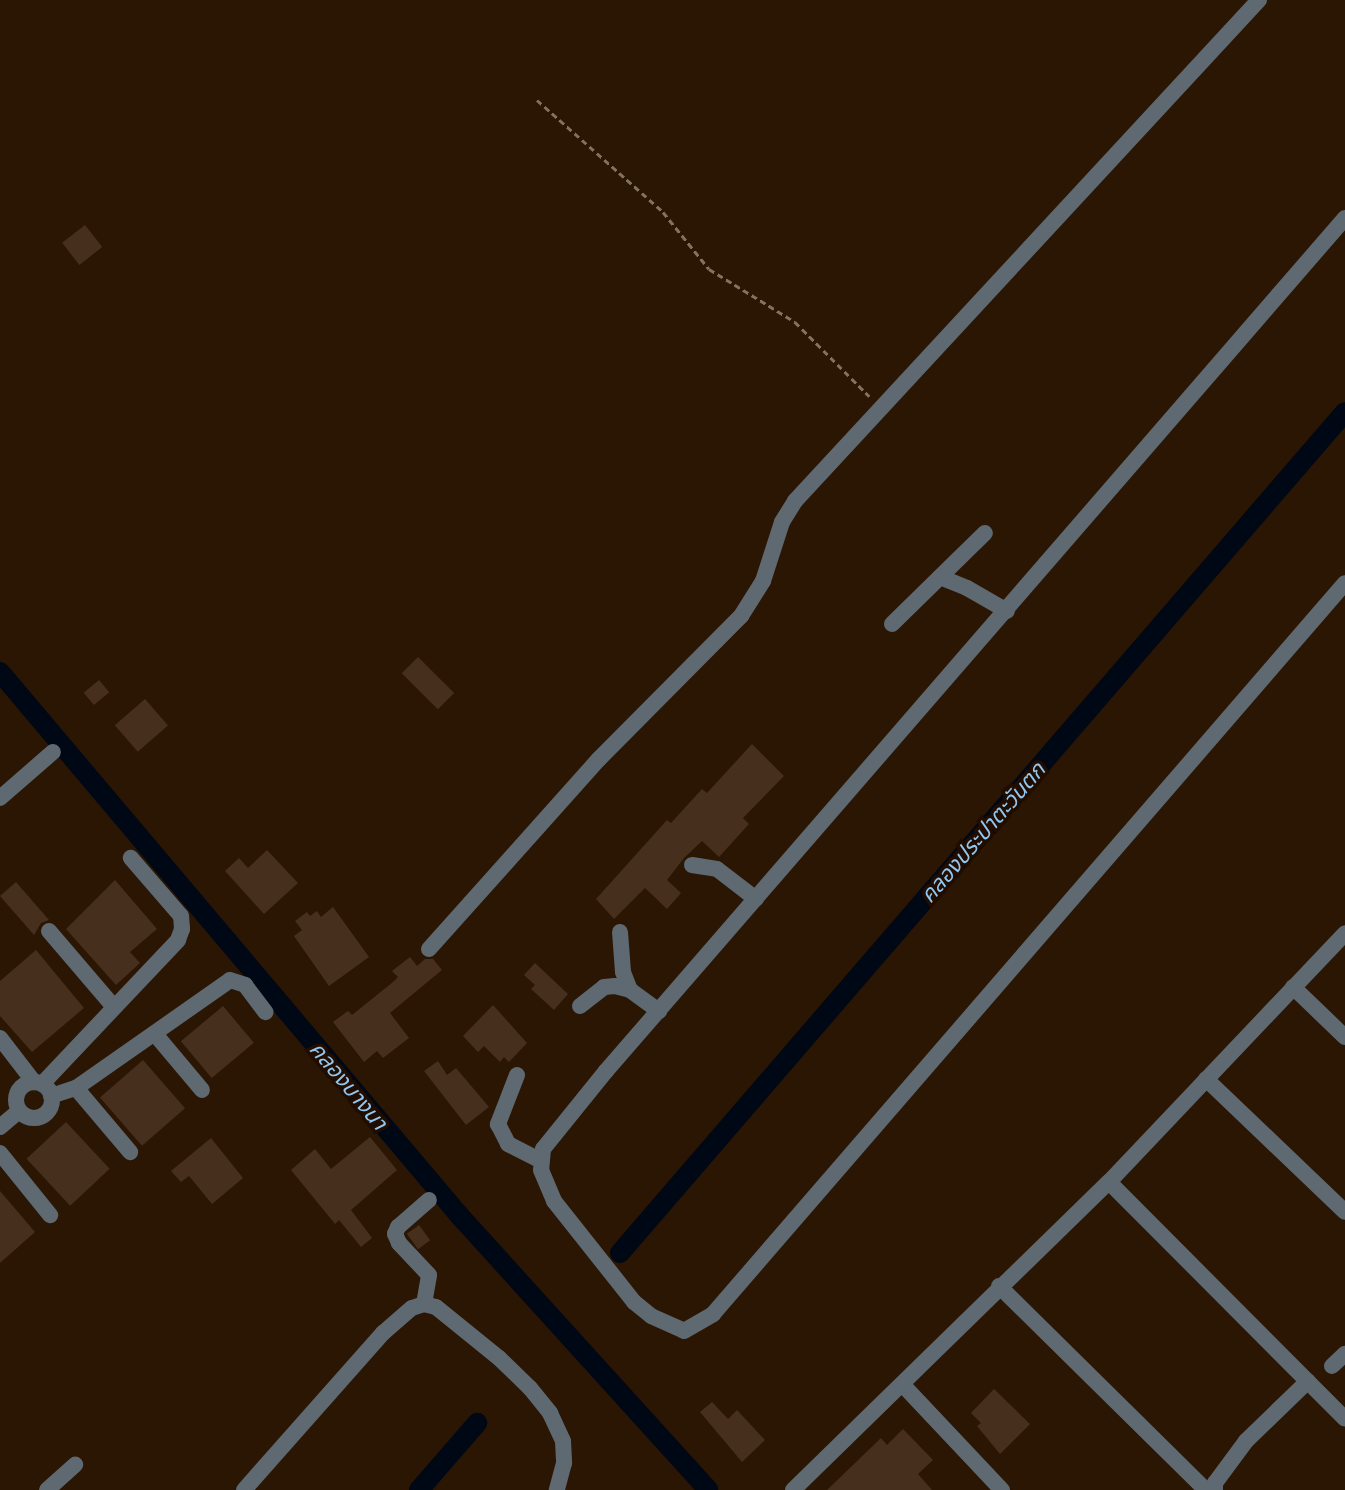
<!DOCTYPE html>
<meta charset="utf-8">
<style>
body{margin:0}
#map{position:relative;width:1345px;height:1490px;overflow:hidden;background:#2a1603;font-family:"Noto Sans","Noto Sans Thai",sans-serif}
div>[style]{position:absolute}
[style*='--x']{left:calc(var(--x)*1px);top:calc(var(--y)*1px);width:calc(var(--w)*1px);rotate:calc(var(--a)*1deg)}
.canal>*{height:20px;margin:-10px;padding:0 10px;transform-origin:10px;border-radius:10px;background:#000715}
.building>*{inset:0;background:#46301d;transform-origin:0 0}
.path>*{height:3px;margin-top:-1.5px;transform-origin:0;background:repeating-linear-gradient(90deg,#837262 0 6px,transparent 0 10px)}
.minor>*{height:16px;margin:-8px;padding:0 8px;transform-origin:8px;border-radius:8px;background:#5e6972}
.minor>.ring{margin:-8px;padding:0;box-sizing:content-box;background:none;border:16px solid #5e6972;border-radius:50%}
span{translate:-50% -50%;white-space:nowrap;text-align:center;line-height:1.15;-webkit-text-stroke:7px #200d00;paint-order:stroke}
.water-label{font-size:22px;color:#91c6f0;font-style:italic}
</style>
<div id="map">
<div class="canal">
<i style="--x:0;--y:672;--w:711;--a:49.79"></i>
<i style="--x:459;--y:1215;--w:371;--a:47.8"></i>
<i style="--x:620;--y:1253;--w:1110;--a:-49.24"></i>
<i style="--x:419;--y:1490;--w:89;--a:-49.1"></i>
</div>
<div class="building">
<i style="left:85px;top:225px;width:28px;height:29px;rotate:52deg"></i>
<i style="left:418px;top:657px;width:51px;height:23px;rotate:45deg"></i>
<i style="left:99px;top:680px;width:16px;height:20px;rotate:50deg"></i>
<i style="left:145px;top:699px;width:35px;height:40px;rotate:49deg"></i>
<i style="clip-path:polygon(752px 744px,784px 776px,743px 818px,749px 824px,719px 857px,702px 841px,684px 858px,667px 880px,681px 893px,667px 909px,645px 888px,614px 919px,596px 899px,667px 820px,671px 823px,702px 789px,707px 793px)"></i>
<i style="clip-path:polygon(267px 850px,298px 883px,264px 914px,225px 871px,239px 858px,248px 868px)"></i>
<i style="clip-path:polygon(115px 880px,157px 929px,130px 952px,140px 963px,116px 985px,66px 929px)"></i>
<i style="clip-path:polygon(16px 882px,49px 920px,41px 923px,34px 935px,0 896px)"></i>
<i style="clip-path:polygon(333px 907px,369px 957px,329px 986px,294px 936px,302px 930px,295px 921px,307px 912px,310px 916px,317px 911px,321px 917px)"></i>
<i style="clip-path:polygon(36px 950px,84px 1008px,32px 1052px,0 1016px,0 981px)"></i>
<i style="clip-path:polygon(410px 957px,417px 966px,425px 959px,433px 959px,442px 970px,390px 1013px,409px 1038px,383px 1058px,377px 1051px,364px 1062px,333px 1022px,348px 1011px,352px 1015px,393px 982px,398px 977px,392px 971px)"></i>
<i style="clip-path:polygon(535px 963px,568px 994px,554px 1010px,531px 989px,535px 985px,524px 975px)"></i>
<i style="clip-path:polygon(493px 1005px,527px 1043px,509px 1062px,504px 1057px,500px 1062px,484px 1046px,478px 1052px,463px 1036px)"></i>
<i style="left:223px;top:1006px;width:48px;height:55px;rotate:50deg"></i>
<i style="left:143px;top:1060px;width:64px;height:57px;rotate:49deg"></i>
<i style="clip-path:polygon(438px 1061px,447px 1075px,456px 1068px,489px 1107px,466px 1125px,424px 1071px)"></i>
<i style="left:66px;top:1122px;width:64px;height:54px;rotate:47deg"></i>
<i style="clip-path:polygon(370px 1137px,397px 1170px,351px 1210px,372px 1238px,361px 1247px,339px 1220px,335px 1224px,291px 1170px,315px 1149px,331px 1169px)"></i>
<i style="clip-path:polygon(211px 1138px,243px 1178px,212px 1204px,189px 1176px,181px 1182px,171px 1171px)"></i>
<i style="clip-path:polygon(0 1191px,35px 1232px,0 1263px)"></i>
<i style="left:419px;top:1225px;width:19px;height:15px;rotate:54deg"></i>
<i style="clip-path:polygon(994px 1389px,1030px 1424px,1000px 1454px,977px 1426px,981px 1423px,971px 1413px)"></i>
<i style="clip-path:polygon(712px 1402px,728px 1419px,737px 1410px,765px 1440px,742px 1462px,700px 1412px)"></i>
<i style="clip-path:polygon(903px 1429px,933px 1460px,918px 1474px,932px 1490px,827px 1490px,881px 1438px,887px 1445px)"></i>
</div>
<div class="path">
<i style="--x:537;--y:100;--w:169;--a:41.6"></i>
<i style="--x:663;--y:212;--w:73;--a:51.1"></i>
<i style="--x:709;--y:269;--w:101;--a:31.6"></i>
<i style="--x:795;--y:322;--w:105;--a:45"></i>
</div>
<div class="minor">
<i style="--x:1345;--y:218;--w:1129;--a:130.9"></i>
<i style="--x:606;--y:1071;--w:100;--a:128.9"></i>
<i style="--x:543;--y:1149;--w:21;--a:95"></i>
<i style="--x:541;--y:1170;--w:34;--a:67"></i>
<i style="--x:554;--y:1201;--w:129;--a:51.6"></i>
<i style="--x:634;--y:1302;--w:22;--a:39"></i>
<i style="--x:651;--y:1316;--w:36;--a:24"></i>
<i style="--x:684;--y:1331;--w:34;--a:-30"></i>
<i style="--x:713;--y:1314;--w:966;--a:-49.15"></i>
<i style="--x:940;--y:577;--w:29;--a:22"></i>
<i style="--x:967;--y:588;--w:46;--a:29.9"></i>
<i style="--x:892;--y:624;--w:130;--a:-44.4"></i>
<i style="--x:0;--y:798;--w:70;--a:-41"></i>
<i style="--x:692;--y:865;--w:25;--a:9"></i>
<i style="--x:717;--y:869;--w:49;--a:37.6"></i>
<i style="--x:49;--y:931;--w:100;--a:49.5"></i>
<i style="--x:620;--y:932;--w:40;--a:85.7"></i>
<i style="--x:623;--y:972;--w:19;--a:69"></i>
<i style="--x:429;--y:949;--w:255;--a:-48.2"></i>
<i style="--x:599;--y:759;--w:202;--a:-45.2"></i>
<i style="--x:741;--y:616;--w:41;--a:-57.8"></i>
<i style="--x:763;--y:581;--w:62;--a:-72.1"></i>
<i style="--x:782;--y:522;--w:25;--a:-58"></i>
<i style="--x:795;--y:501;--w:683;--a:-47.2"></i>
<i style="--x:1293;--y:987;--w:72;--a:43.9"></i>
<i style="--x:580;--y:1006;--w:31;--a:-38"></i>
<i style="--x:604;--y:987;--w:11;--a:-5"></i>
<i style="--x:615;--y:986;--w:16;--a:15"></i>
<i style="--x:630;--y:990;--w:36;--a:36"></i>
<i style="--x:155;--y:1034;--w:73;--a:50"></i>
<i style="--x:0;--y:1038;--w:56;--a:52.3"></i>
<i style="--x:517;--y:1075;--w:53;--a:111.2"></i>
<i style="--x:498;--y:1124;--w:22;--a:63"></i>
<i style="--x:508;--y:1144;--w:35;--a:27"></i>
<i style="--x:1206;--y:1079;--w:192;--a:43.7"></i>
<i class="ring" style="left:16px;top:1082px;width:20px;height:20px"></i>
<i style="--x:42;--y:1084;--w:198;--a:-46.6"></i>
<i style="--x:178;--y:940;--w:12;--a:-70"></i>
<i style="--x:182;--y:929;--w:13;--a:-94"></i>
<i style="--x:181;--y:916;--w:77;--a:-130.8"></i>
<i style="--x:76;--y:1088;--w:84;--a:49.8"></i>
<i style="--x:51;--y:1096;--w:26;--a:-18"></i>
<i style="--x:76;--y:1088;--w:188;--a:-35"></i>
<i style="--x:230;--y:980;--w:16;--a:18"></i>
<i style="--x:245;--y:985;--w:34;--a:53"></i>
<i style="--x:0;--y:1127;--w:25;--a:-40"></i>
<i style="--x:0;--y:1153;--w:80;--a:51.1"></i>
<i style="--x:1109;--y:1182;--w:334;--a:45.1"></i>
<i style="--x:999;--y:1286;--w:291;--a:44.6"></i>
<i style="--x:424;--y:1304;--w:29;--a:-80"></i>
<i style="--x:429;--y:1275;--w:44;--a:-133.2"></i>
<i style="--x:399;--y:1243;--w:10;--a:-114"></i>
<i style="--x:395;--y:1234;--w:8;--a:-67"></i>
<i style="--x:398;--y:1227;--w:41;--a:-41.1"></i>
<i style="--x:1332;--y:1366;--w:18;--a:-43"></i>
<i style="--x:902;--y:1384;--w:146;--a:46.7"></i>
<i style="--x:47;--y:1490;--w:38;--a:-42"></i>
<i style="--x:244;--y:1490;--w:210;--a:-48.5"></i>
<i style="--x:383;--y:1333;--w:38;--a:-41"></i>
<i style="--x:412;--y:1308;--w:13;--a:-18"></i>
<i style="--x:424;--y:1304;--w:12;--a:14"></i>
<i style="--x:436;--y:1307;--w:81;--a:39"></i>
<i style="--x:499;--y:1358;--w:43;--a:44.1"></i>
<i style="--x:530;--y:1388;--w:32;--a:51"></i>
<i style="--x:550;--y:1413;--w:31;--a:65"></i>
<i style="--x:563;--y:1441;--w:22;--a:87"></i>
<i style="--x:564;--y:1463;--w:28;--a:105"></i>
<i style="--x:793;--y:1490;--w:441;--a:-44.3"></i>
<i style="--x:1109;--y:1182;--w:343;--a:-46.5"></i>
<i style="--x:1215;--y:1490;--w:7;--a:-90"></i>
<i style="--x:1215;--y:1483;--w:52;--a:-53.6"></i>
<i style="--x:1246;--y:1441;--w:86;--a:-44.1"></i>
</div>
<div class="water-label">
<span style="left:982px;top:832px;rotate:-49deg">คลองประปาตะวันตก</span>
<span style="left:349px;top:1085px;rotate:50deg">คลองบางนา</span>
</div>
</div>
